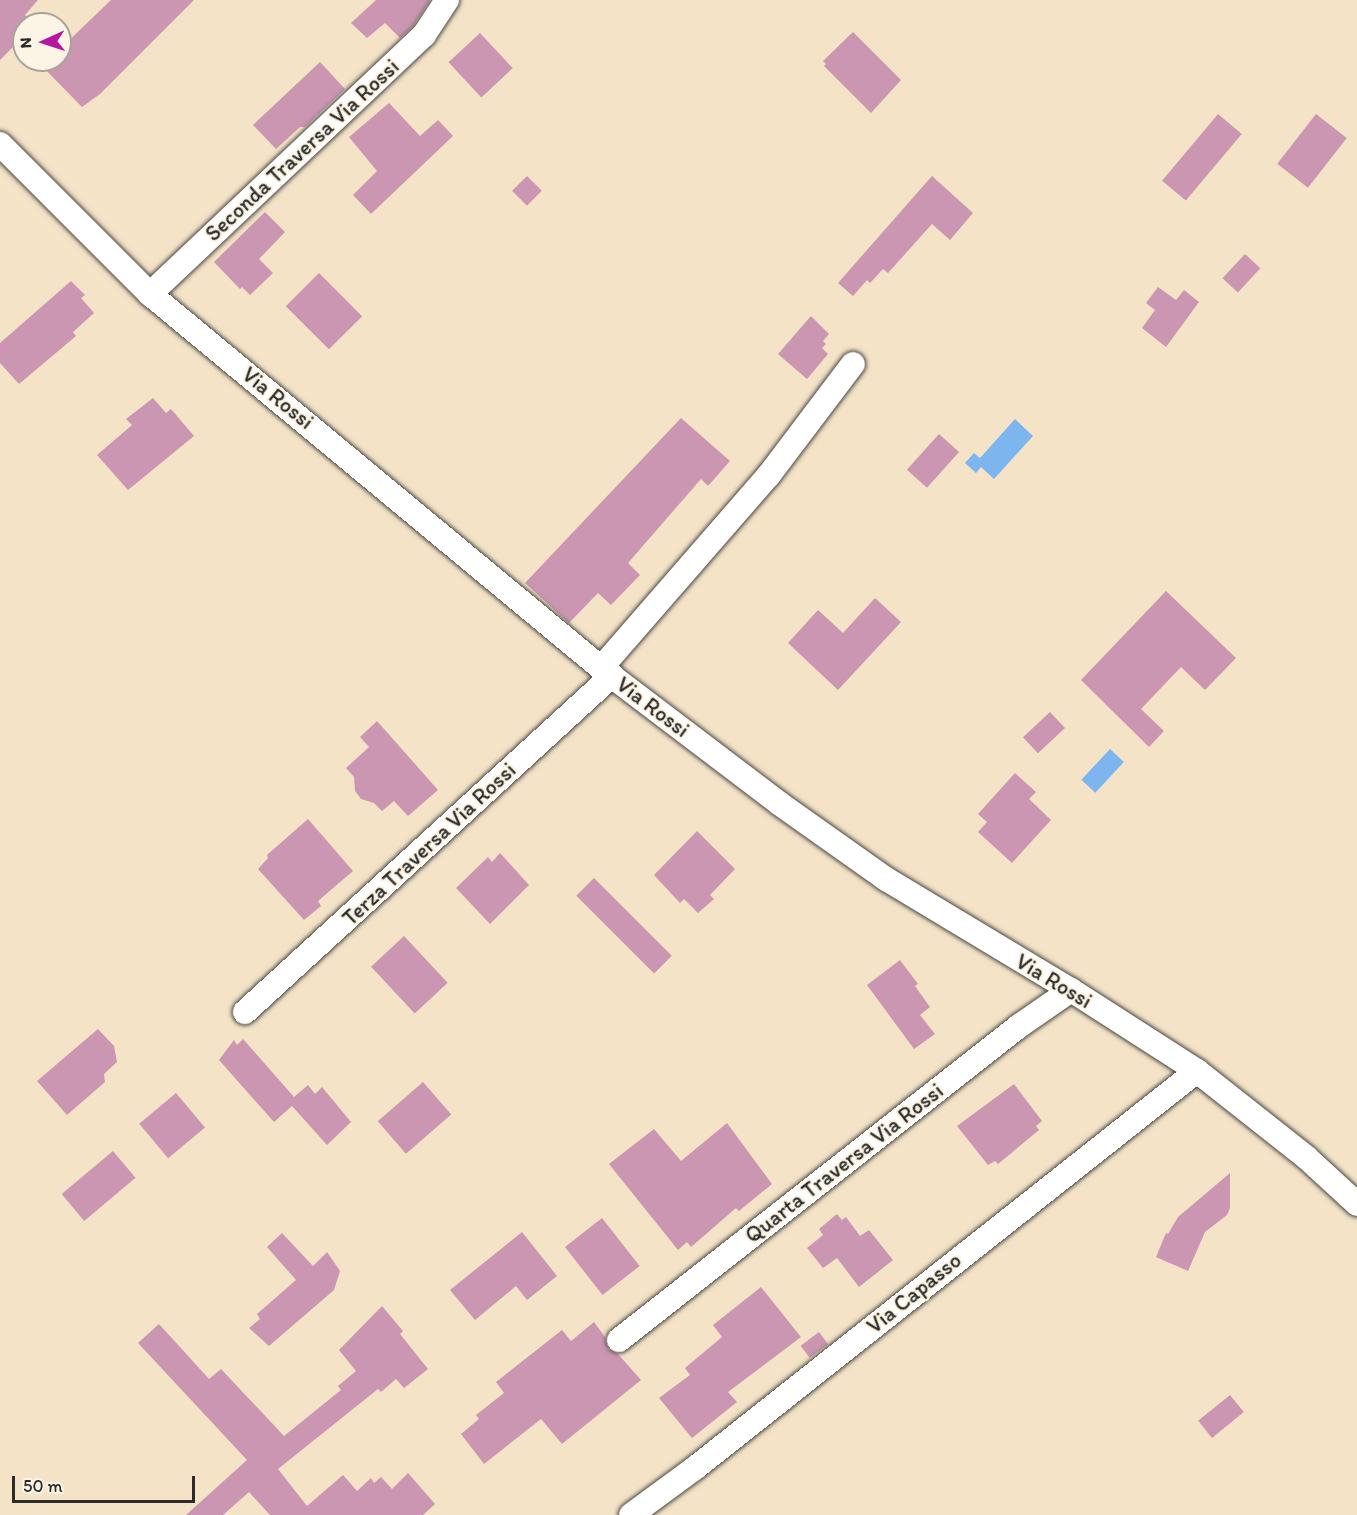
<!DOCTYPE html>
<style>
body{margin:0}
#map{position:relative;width:1357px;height:1515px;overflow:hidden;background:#f4e3c7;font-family:Itim,sans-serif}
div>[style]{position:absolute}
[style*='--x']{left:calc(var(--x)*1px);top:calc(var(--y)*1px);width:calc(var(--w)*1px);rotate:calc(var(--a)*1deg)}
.water>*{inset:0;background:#7db6ee;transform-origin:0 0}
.building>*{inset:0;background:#cb96b2;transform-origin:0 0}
.roads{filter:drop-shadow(0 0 2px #494742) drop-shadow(0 0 2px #494742)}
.street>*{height:24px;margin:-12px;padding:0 12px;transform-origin:12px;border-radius:12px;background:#fff}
span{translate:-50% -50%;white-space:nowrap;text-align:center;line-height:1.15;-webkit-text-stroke:4.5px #fcf5e5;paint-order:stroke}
.street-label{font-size:22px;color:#2b2b2b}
.north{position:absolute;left:12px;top:12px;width:60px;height:60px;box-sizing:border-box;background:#fcf5e5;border:2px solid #a8a49b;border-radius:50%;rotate:267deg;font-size:16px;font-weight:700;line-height:24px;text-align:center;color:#2b2b2b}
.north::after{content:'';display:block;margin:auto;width:21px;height:27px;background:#b5179e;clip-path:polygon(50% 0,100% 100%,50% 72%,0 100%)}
.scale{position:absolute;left:12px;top:1476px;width:183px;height:27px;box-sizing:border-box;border:3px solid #2b2b2b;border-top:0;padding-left:8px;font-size:18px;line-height:21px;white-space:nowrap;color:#2b2b2b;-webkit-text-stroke:4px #fcf5e5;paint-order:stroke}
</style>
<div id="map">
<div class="water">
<i style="clip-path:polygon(1015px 419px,1033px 436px,994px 479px,981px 467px,976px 473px,965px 463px,974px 453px,980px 458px)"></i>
<i style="left:1110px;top:749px;width:19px;height:42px;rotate:43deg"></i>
</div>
<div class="building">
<i style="clip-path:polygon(0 0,38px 0,25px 15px,34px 24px,24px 24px,24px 48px,18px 42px,0 60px)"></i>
<i style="clip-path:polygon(111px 0,194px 0,100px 94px,82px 107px,36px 60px,60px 60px,60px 49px)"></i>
<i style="clip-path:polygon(376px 0,430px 0,413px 26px,400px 38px,385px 23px,367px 38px,351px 23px)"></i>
<i style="clip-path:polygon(853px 32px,901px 80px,871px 113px,824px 66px,826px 64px,823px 61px)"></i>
<i style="left:480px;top:33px;width:48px;height:43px;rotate:47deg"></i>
<i style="clip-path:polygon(320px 62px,345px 89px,305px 127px,300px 127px,276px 149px,253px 125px)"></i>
<i style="clip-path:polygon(389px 103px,420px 136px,438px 120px,453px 136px,371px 214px,353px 195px,377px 171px,349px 137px)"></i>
<i style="left:1218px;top:114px;width:31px;height:87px;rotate:40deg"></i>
<i style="left:1316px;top:114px;width:39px;height:63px;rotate:38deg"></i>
<i style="left:527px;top:176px;width:21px;height:21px;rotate:45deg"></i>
<i style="clip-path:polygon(932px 176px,973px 213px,950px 240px,932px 224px,888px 273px,883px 269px,870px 283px,867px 280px,853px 296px,838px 283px)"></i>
<i style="clip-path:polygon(265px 212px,285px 232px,259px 259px,273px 273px,250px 295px,242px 287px,240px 289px,214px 262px)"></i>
<i style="left:1245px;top:254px;width:21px;height:33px;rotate:43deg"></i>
<i style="left:319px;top:273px;width:61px;height:47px;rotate:45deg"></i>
<i style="clip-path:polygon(71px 281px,85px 295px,81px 298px,94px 313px,73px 332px,76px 336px,19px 384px,0 363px,0 343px)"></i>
<i style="clip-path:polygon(1158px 287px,1176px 300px,1184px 290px,1199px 302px,1166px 347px,1142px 328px,1155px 310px,1146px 303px)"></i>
<i style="clip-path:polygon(811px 316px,829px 334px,823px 341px,826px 344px,822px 348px,828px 354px,807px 379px,778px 354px)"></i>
<i style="clip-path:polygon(153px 398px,166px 413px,171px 409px,194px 436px,128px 490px,97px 455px,132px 425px,126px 419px)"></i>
<i style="clip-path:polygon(681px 418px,730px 461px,708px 486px,701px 479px,628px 563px,640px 575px,611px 605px,598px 593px,569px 623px,525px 583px)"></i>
<i style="left:939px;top:434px;width:27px;height:48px;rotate:42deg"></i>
<i style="clip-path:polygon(1166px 591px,1236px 658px,1205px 690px,1181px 667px,1141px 709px,1164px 731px,1149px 747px,1081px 680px)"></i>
<i style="clip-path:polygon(875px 598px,901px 622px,838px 690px,788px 643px,818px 610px,843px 633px)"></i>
<i style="left:1050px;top:712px;width:22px;height:37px;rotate:47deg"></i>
<i style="clip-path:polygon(377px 721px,438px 790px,408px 816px,394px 801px,382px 811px,374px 803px,361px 799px,355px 791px,354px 777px,346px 768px,369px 747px,360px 737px)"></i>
<i style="clip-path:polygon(1015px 773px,1036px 792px,1029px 799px,1051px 820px,1012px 863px,978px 832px,987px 822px,978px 814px)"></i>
<i style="clip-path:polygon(308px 819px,353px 871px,318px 901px,321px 906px,304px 920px,258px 869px,268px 858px,267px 855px)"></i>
<i style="clip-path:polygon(697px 831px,735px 869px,710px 895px,714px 899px,698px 913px,684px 899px,680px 903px,654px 875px)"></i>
<i style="clip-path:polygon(500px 853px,529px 885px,490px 924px,456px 888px,488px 857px,492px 862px)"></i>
<i style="left:594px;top:878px;width:110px;height:25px;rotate:45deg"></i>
<i style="left:404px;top:936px;width:64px;height:45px;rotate:47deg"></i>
<i style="clip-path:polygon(900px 960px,918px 984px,915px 986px,930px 1007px,920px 1015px,935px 1034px,914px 1049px,867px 985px)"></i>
<i style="clip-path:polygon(98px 1029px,114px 1046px,117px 1062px,104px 1074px,105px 1082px,67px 1115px,37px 1081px)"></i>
<i style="clip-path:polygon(243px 1039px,294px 1097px,308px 1085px,315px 1094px,322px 1087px,351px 1122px,327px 1145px,292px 1106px,274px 1122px,219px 1060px,234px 1040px,237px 1045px)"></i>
<i style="left:423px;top:1082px;width:43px;height:60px;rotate:49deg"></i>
<i style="clip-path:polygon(1014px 1084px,1042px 1121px,1036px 1126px,1039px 1130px,998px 1164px,995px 1161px,988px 1165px,957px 1126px)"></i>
<i style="left:176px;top:1093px;width:45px;height:48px;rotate:50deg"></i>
<i style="clip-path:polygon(727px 1123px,772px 1184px,739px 1211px,736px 1208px,691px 1247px,687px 1242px,678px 1250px,609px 1164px,654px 1129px,681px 1161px)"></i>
<i style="left:113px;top:1151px;width:35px;height:67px;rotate:50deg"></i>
<i style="clip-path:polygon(1230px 1173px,1230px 1208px,1227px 1215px,1205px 1232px,1188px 1271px,1156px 1257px,1166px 1233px,1168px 1234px,1178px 1217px)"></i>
<i style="clip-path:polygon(837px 1214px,842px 1220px,846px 1217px,860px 1236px,869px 1230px,893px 1260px,859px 1287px,837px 1258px,823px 1268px,807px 1248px,823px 1235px,819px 1229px)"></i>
<i style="left:602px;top:1218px;width:61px;height:47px;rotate:52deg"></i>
<i style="clip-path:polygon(522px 1232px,557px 1276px,527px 1300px,516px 1286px,475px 1320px,450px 1290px)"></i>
<i style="clip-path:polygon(282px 1233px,313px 1266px,327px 1252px,340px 1271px,334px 1290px,269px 1346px,249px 1328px,260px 1319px,257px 1314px,296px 1280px,267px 1247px)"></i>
<i style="clip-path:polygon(761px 1287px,801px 1337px,728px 1392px,737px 1402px,692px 1438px,659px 1398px,690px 1375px,685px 1368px,722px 1337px,713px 1325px)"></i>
<i style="clip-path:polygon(382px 1306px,403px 1331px,400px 1334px,428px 1369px,404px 1388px,396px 1379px,381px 1392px,378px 1389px,278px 1469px,307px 1506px,343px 1475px,357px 1491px,371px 1478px,374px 1483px,381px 1477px,392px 1489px,408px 1473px,435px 1504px,423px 1515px,270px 1515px,249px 1492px,223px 1515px,186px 1515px,247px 1460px,138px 1343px,159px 1324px,209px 1379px,221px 1369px,284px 1436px,341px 1390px,338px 1386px,356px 1371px,339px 1350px)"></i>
<i style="clip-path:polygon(594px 1322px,605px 1337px,608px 1349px,618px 1354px,641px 1380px,562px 1444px,541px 1419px,484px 1464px,461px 1434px,479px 1419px,476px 1415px,504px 1393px,496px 1382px,562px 1330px,571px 1341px)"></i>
<i style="left:819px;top:1332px;width:15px;height:23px;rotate:53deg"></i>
<i style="left:1230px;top:1395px;width:22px;height:41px;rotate:51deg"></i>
</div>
<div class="roads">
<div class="street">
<i style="--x:0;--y:144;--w:212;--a:45"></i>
<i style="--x:150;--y:294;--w:586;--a:39.67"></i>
<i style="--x:601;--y:668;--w:225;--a:37.2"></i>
<i style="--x:780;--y:804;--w:130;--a:35.3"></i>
<i style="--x:886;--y:879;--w:216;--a:31"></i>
<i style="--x:1071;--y:990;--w:150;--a:32.7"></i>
<i style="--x:1197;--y:1071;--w:140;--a:38.3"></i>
<i style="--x:1307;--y:1158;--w:68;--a:42.6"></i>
<i style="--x:150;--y:294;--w:377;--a:-43.4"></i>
<i style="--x:424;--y:35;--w:42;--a:-56.7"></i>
<i style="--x:601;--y:668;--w:256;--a:-49"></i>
<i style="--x:769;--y:475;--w:139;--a:-52.9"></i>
<i style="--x:245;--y:1012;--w:498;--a:-42.5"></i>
<i style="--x:619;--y:1340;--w:509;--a:-38.13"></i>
<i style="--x:1019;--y:1026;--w:63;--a:-34.7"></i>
<i style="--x:631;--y:1515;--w:79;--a:-36.3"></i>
<i style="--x:695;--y:1468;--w:640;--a:-38.34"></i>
</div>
</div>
<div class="street-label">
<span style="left:302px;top:150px;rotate:-43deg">Seconda Traversa Via Rossi</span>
<span style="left:278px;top:398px;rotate:39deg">Via Rossi</span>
<span style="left:653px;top:707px;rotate:37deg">Via Rossi</span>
<span style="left:429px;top:844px;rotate:-43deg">Terza Traversa Via Rossi</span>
<span style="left:1054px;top:981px;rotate:31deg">Via Rossi</span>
<span style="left:844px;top:1163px;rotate:-38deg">Quarta Traversa Via Rossi</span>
<span style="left:914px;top:1293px;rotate:-39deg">Via Capasso</span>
</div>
<div class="north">N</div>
<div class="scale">50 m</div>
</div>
